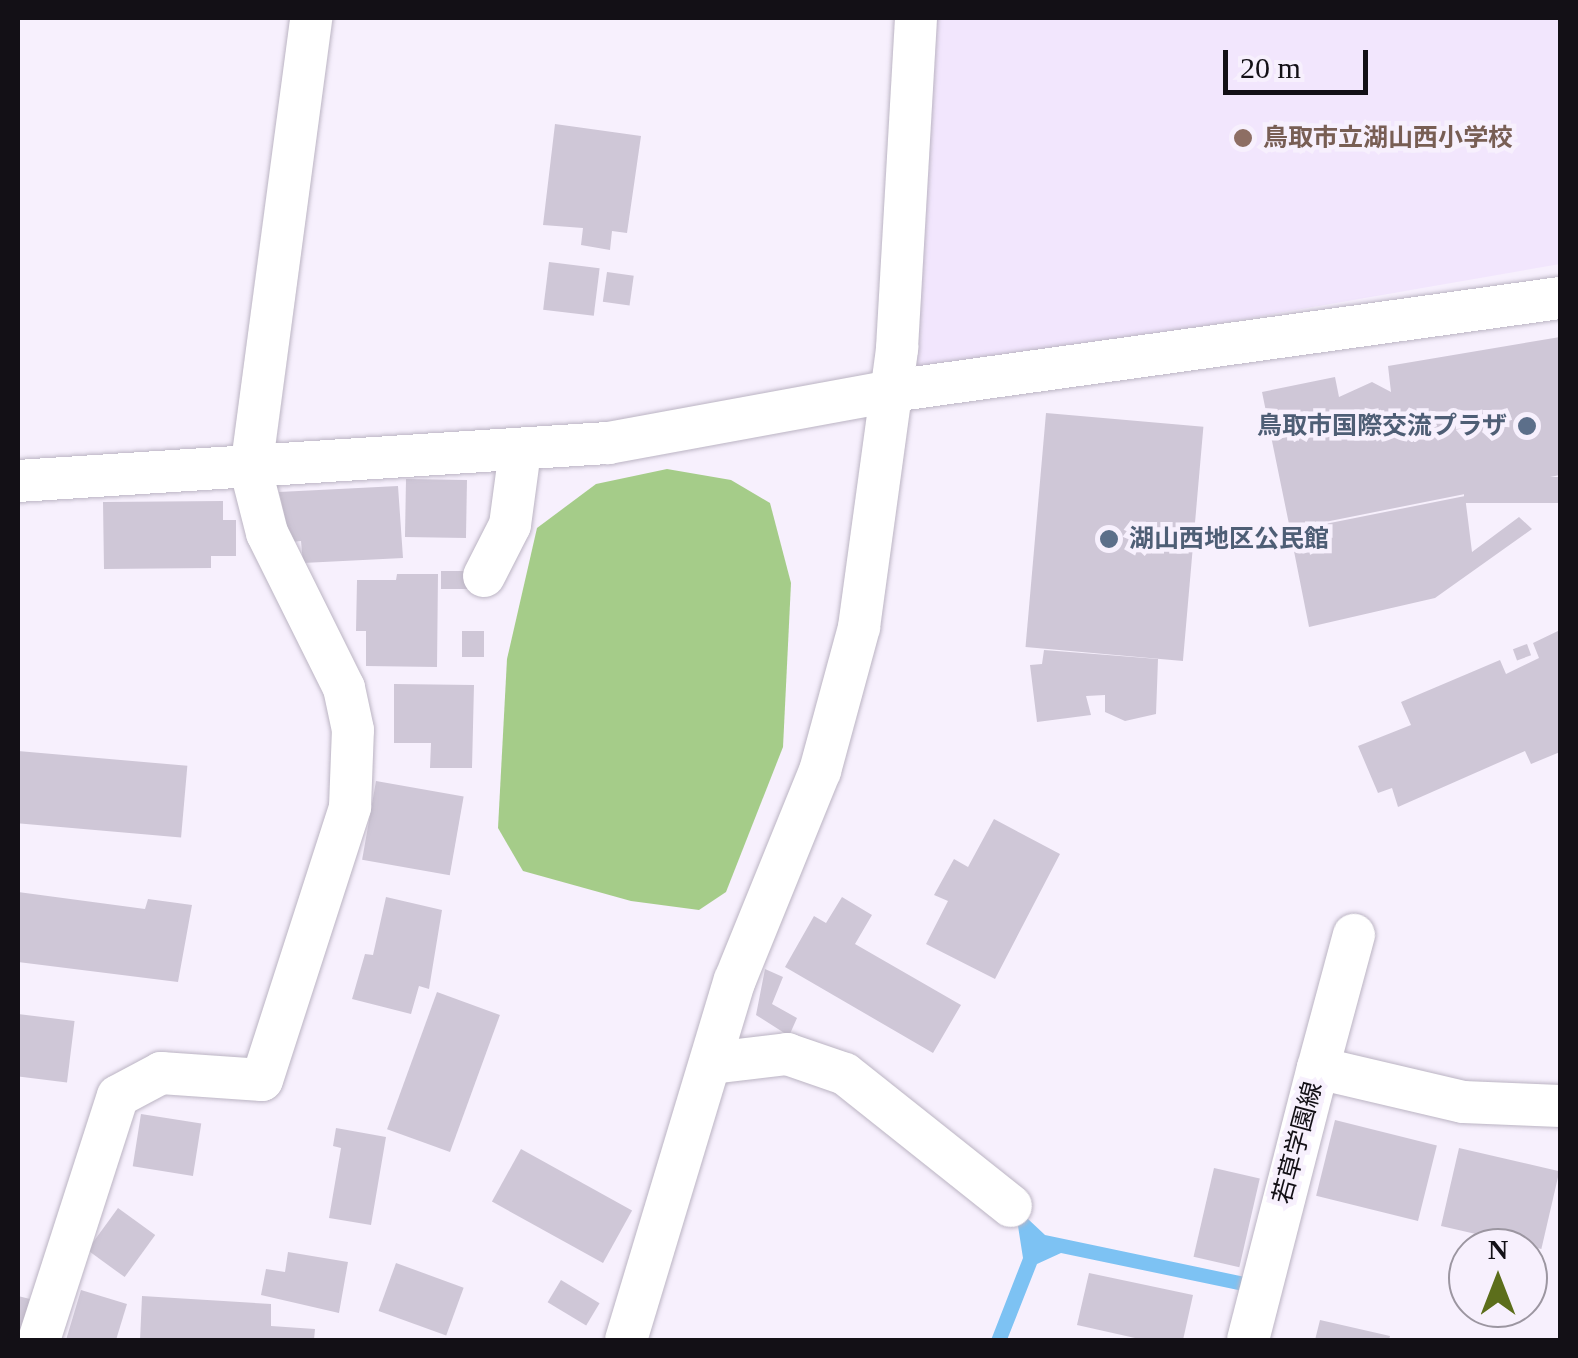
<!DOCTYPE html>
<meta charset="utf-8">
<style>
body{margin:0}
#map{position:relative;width:1578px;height:1358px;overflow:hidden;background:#f7f0fd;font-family:"Times New Roman","Noto Sans JP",serif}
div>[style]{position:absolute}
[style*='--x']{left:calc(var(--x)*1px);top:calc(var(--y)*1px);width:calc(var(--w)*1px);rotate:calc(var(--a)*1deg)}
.built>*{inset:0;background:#f2e6fd}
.forest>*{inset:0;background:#a5cc89}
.water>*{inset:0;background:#7dc2f3}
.building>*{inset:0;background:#cfc7d7;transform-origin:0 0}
.roads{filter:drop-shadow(0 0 2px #bbb4c3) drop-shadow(0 0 2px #bbb4c3)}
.street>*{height:42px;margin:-21px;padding:0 21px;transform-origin:21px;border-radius:21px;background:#fff}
.dots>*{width:28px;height:28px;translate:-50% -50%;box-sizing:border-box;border:5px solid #f7f0fd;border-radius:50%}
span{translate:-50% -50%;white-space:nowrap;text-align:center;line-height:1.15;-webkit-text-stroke:9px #f7f0fd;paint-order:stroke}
.education-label{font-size:25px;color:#785e54;font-weight:700}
.left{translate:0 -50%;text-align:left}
.service-label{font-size:25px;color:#4e5e75;font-weight:700}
.right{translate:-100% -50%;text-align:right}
.street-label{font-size:25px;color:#131016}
.frame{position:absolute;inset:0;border:20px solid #131016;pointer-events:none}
.north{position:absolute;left:1448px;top:1228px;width:100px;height:100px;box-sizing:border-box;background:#f7f0fd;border:2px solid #9c96a1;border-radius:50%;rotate:0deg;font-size:28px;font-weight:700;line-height:40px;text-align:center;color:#131016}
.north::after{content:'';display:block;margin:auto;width:35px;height:45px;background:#5c6e1b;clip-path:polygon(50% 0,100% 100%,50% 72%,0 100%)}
.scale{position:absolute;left:1223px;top:50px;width:145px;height:45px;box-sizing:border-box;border:5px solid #131016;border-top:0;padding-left:12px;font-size:30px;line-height:35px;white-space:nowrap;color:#131016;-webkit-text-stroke:8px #f7f0fd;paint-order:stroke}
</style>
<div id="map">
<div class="built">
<i style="clip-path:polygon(934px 18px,1560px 18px,1560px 264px,912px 377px)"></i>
</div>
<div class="forest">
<i style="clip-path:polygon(667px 469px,731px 480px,770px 503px,791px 583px,783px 747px,726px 892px,699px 910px,631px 901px,523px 871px,498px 828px,507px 659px,537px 528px,596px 484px)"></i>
</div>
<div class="water">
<i style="clip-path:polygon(1028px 1219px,1045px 1235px,1245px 1277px,1243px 1291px,1061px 1253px,1037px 1264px,1007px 1340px,991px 1340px,1023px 1258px,1018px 1226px)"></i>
</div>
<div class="building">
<i style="clip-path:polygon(555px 124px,641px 136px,627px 233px,612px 231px,610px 250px,581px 245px,583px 228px,543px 225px)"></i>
<i style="left:549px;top:262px;width:51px;height:48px;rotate:7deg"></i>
<i style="left:607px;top:272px;width:27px;height:30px;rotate:8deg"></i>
<i style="clip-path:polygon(1560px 337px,1560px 475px,1466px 494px,1464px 487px,1465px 494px,1290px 529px,1262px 392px,1335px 377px,1339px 397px,1372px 382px,1391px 392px,1388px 366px)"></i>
<i style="left:1046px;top:413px;width:158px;height:235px;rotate:5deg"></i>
<i style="left:1560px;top:477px;width:26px;height:96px;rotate:90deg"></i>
<i style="left:406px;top:479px;width:61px;height:58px;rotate:1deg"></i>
<i style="clip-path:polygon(398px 486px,403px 558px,303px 563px,301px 541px,291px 542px,279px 492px)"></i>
<i style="clip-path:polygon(1465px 496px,1472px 552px,1519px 517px,1532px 529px,1435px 598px,1309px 627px,1290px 531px)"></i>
<i style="clip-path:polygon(223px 501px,223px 520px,236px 520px,236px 556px,211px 556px,211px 568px,104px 569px,103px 502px)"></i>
<i style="left:441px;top:571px;width:27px;height:18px"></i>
<i style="clip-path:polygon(397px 574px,438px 574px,437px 667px,366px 666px,366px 631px,356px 631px,357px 580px,396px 580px)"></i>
<i style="clip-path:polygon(1560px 630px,1560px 752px,1531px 764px,1525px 751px,1398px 807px,1392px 788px,1378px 793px,1358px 746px,1411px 725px,1401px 702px,1500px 660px,1506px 674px,1539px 658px,1533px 643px)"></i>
<i style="left:462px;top:631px;width:22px;height:26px"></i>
<i style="left:1527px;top:644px;width:12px;height:15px;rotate:70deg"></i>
<i style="clip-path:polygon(1044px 650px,1158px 659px,1156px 714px,1125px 721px,1105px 712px,1105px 695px,1086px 696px,1091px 715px,1037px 722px,1030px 665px,1042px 664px)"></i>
<i style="clip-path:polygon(394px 684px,474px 685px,472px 768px,430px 768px,431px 743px,394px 743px)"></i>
<i style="left:18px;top:751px;width:170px;height:72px;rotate:5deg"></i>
<i style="left:376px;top:781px;width:89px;height:80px;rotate:10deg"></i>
<i style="clip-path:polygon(994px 819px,1060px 854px,995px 979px,926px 944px,948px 901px,934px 895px,954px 859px,968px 867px)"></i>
<i style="clip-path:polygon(18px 892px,145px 909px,148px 899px,192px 905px,178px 982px,18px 962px)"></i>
<i style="clip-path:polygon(386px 897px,442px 910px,429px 989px,419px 986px,411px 1014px,352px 999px,365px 954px,373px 955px)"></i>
<i style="clip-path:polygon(842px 897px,872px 915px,855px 944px,961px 1005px,933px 1053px,785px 967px,814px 916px,826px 923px)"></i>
<i style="clip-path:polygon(765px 969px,783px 977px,772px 1004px,797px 1018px,789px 1036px,756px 1015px)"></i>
<i style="left:437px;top:992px;width:67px;height:146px;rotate:20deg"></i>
<i style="left:18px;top:1014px;width:57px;height:62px;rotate:7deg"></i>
<i style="left:141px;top:1114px;width:61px;height:53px;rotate:9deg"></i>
<i style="left:1335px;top:1120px;width:105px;height:78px;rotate:14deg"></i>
<i style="clip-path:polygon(336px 1128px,386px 1137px,371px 1225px,329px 1218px,341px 1148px,333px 1146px)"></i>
<i style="left:1459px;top:1148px;width:103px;height:80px;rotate:13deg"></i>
<i style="left:521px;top:1149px;width:127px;height:60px;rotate:29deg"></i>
<i style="left:1214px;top:1168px;width:47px;height:91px;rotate:13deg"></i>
<i style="left:118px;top:1208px;width:46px;height:52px;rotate:36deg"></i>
<i style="clip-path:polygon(288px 1252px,348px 1262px,339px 1313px,261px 1295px,266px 1269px,285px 1272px)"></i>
<i style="left:396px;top:1263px;width:72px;height:51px;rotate:20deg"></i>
<i style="clip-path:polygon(1089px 1273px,1193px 1295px,1183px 1340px,1144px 1340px,1077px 1325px)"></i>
<i style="left:561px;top:1280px;width:45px;height:26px;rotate:31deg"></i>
<i style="clip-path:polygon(81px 1290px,127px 1304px,116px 1340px,66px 1340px)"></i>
<i style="clip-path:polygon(18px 1296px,30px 1299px,19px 1340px,18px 1340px)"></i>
<i style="clip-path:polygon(142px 1296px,271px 1304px,271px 1326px,315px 1329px,314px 1340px,140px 1340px)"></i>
<i style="clip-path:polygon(1320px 1320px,1390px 1336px,1389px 1340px,1315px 1340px)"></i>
</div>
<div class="roads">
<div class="street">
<i style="--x:18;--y:481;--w:591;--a:-3.69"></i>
<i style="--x:608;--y:443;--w:289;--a:-10.4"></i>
<i style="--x:892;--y:391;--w:674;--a:-7.93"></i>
<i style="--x:484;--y:576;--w:57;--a:-63"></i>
<i style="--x:510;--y:525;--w:75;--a:-82.3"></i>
<i style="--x:712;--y:1063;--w:76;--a:-6.8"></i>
<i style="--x:787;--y:1054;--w:61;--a:19"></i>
<i style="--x:845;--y:1074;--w:212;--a:38.5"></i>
<i style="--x:1318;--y:1068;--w:138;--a:-74.9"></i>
<i style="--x:39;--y:1340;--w:256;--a:-72.1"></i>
<i style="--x:118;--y:1096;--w:49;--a:-28.1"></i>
<i style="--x:161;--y:1073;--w:101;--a:4"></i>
<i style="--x:262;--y:1080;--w:287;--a:-72.1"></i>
<i style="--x:350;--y:807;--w:77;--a:-87.8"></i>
<i style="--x:353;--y:730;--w:43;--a:-102.1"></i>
<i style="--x:344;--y:688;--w:173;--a:-116.4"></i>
<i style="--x:267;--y:533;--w:65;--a:-104.3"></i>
<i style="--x:251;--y:470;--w:456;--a:-82.4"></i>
<i style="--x:626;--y:1340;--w:376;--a:-73.2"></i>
<i style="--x:735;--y:980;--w:226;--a:-67.9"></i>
<i style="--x:820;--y:771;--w:149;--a:-74.8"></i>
<i style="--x:859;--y:627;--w:282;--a:-82.2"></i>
<i style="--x:897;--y:348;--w:331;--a:-86.7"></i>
<i style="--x:1248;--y:1340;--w:281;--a:-75.6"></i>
<i style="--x:1318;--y:1068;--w:149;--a:13.2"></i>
<i style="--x:1463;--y:1102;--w:97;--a:2.4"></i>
</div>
</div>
<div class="dots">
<i style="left:1243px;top:138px;background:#8d6e63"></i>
<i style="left:1527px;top:426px;background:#5c6f8a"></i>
<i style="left:1109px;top:539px;background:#5c6f8a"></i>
</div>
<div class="education-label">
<span class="left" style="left:1263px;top:138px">鳥取市立湖山西小学校</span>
</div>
<div class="service-label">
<span class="right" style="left:1507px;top:426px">鳥取市国際交流プラザ</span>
<span class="left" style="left:1129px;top:539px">湖山西地区公民館</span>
</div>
<div class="street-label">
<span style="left:1298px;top:1143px;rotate:-75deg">若草学園線</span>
</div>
<div class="frame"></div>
<div class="north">N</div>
<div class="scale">20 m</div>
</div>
